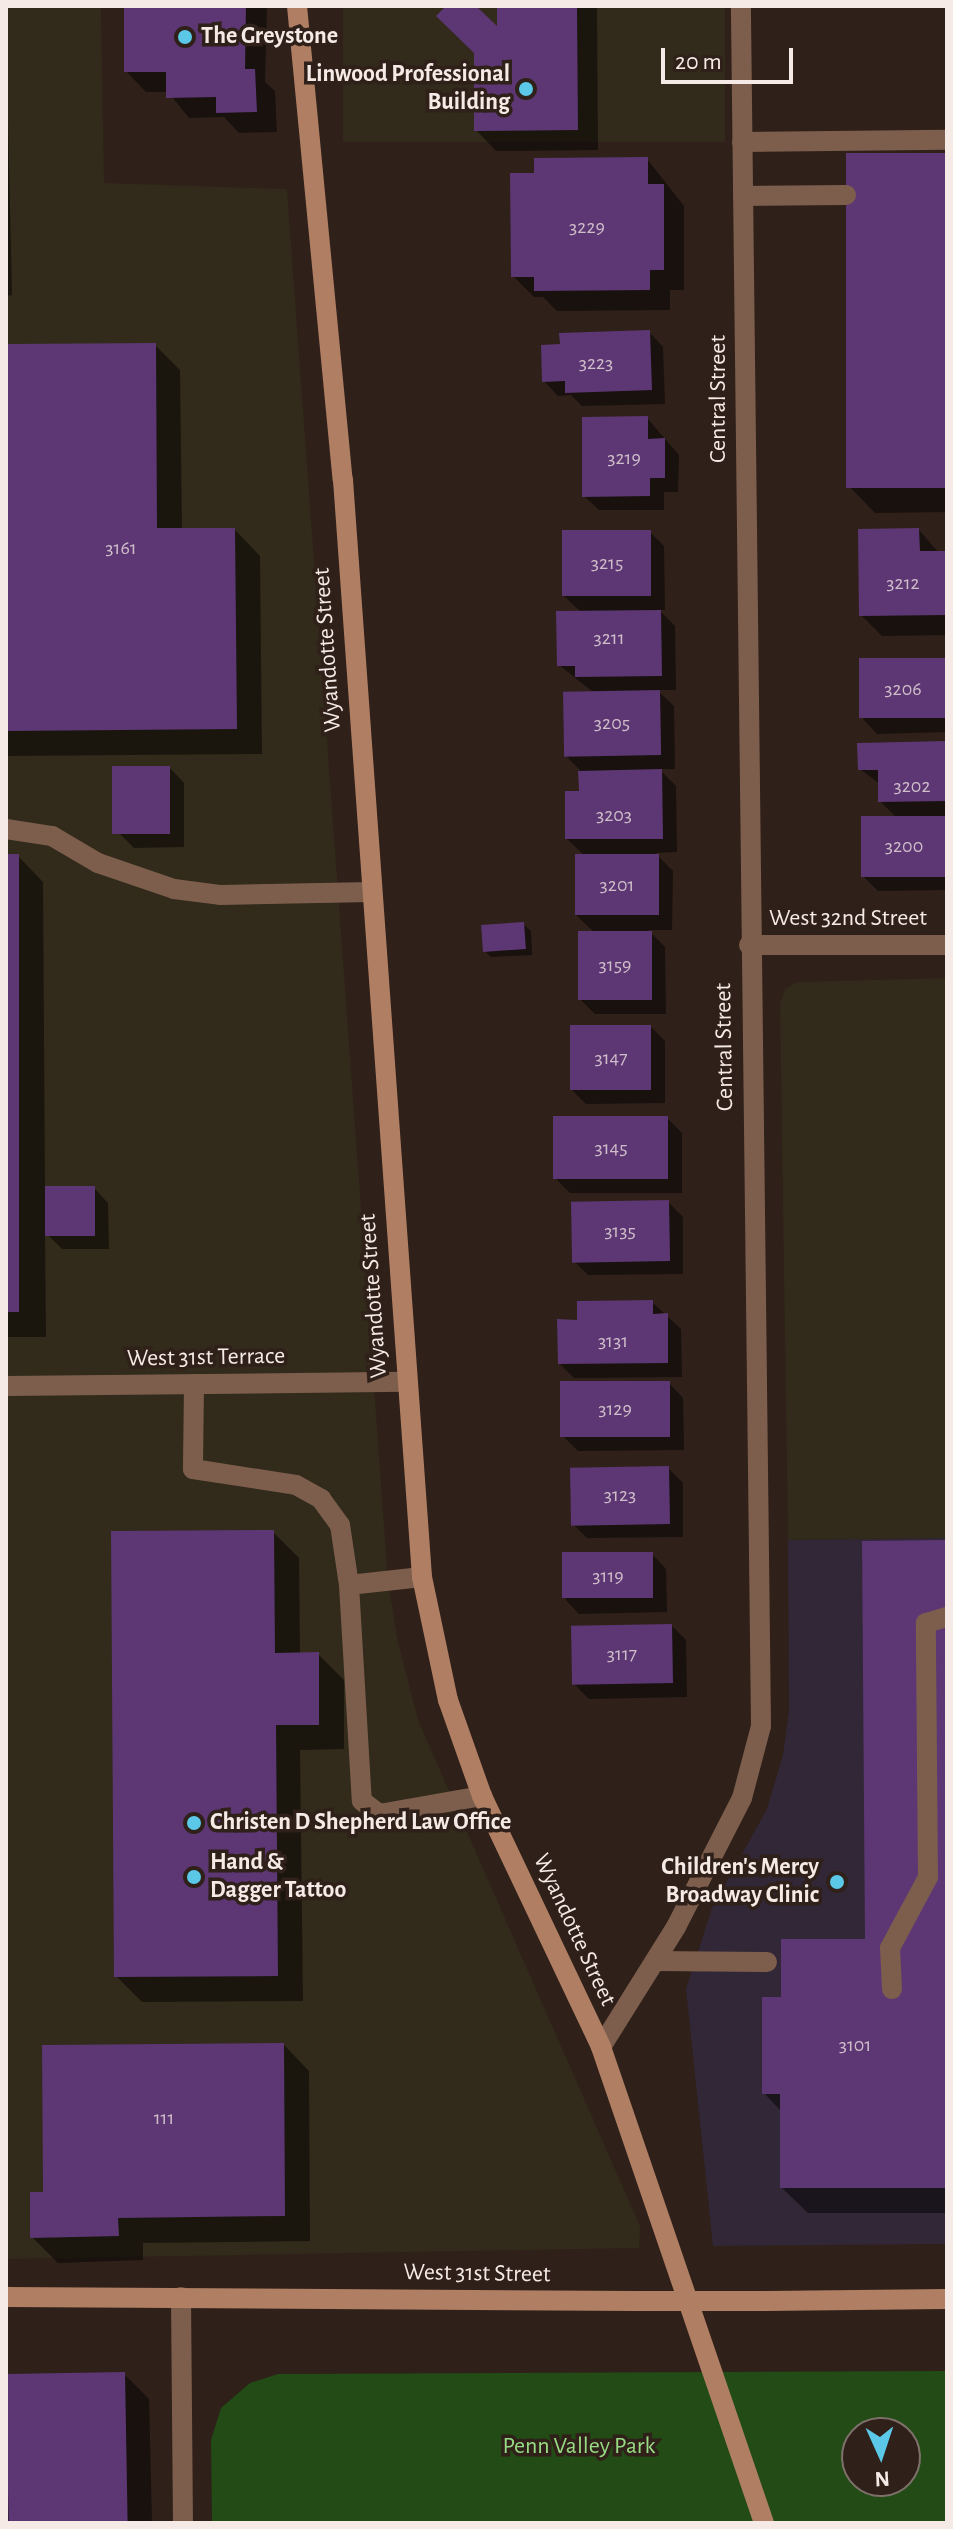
<!DOCTYPE html>
<style>
body{margin:0}
#map{position:relative;width:953px;height:2529px;overflow:hidden;background:#2f2019;font-family:"Alegreya Sans",sans-serif}
div>[style]{position:absolute}
[style*='--x']{left:calc(var(--x)*1px);top:calc(var(--y)*1px);width:calc(var(--w)*1px);rotate:calc(var(--a)*1deg)}
.commercial>*{inset:0;background:#322a1a;transform-origin:0 0}
.medical>*{inset:0;background:#312736}
.green>*{inset:0;background:#224b16}
.shadow>*{inset:0;background:#0007}
.building>*{inset:0;background:#5c3774;transform-origin:0 0}
.lane>*{height:20px;margin:-10px;padding:0 10px;transform-origin:10px;border-radius:10px;background:#7d5e4d}
.street>*{height:20px;margin:-10px;padding:0 10px;transform-origin:10px;border-radius:10px;background:#7d5e4d}
.secondary>*{height:20px;margin:-10px;padding:0 10px;transform-origin:10px;border-radius:10px;background:#af7e63}
.secondary-bridge>*{height:20px;margin:-10px;padding:0 10px;transform-origin:10px;border-radius:10px;background:#af7e63}
.dots>*{width:22px;height:22px;translate:-50% -50%;box-sizing:border-box;border:4px solid #2f2019;border-radius:50%}
span{translate:-50% -50%;white-space:nowrap;text-align:center;line-height:1.15;-webkit-text-stroke:7px #2f2019;paint-order:stroke}
.number-label{font-size:20px;color:#cfbdc9}
.number-label span{-webkit-text-stroke-width:0}
.poi-label{font-size:24px;color:#f5eae5;font-weight:700}
.left{translate:0 -50%;text-align:left}
.right{translate:-100% -50%;text-align:right}
.street-label{font-size:24px;color:#f5eae5}
.park-label{font-size:24px;color:#97dc84}
.frame{position:absolute;inset:0;border:8px solid #f5eae5;pointer-events:none}
.north{position:absolute;left:841px;top:2417px;width:80px;height:80px;box-sizing:border-box;background:#2f2019;border:2px solid #7e716b;border-radius:50%;rotate:177deg;font-size:22px;font-weight:700;line-height:32px;text-align:center;color:#f5eae5}
.north::after{content:'';display:block;margin:auto;width:28px;height:36px;background:#5ac8e6;clip-path:polygon(50% 0,100% 100%,50% 72%,0 100%)}
.scale{position:absolute;left:661px;top:48px;width:132px;height:36px;box-sizing:border-box;border:4px solid #f5eae5;border-top:0;padding-left:10px;font-size:24px;line-height:28px;white-space:nowrap;color:#f5eae5;-webkit-text-stroke:6px #2f2019;paint-order:stroke}
</style>
<div id="map">
<div class="commercial">
<i style="clip-path:polygon(6px 6px,101px 6px,104px 183px,287px 189px,388px 1580px,397px 1637px,418px 1720px,640px 2226px,639px 2248px,6px 2259px)"></i>
<i style="left:343px;top:6px;width:382px;height:136px"></i>
<i style="clip-path:polygon(947px 978px,947px 1538px,788px 1540px,780px 1003px,785px 989px,797px 982px)"></i>
</div>
<div class="medical">
<i style="clip-path:polygon(947px 1538px,947px 2244px,713px 2246px,686px 1989px,712px 1908px,767px 1809px,783px 1755px,789px 1711px,788px 1540px)"></i>
</div>
<div class="green">
<i style="clip-path:polygon(evenodd,947px 2371px,947px 2523px,212px 2523px,211px 2440px,221px 2408px,250px 2383px,278px 2374px,947px 2371px,857px 2433px,905px 2433px,905px 2481px,857px 2481px,857px 2433px)"></i>
</div>
<div class="shadow">
<i style="clip-path:polygon(126px 6px,267px 6px,265px 82px,275px 91px,277px 132px,239px 133px,224px 117px,189px 118px,168px 92px,146px 92px,126px 71px)"></i>
<i style="clip-path:polygon(449px 6px,473px 6px,499px 30px,499px 6px,597px 6px,598px 150px,496px 151px,476px 130px,476px 53px)"></i>
<i style="clip-path:polygon(6px 30px,12px 295px,6px 296px)"></i>
<i style="clip-path:polygon(947px 155px,947px 512px,875px 513px,850px 487px)"></i>
<i style="clip-path:polygon(647px 159px,684px 206px,684px 290px,670px 290px,670px 310px,557px 311px,543px 297px,534px 297px,513px 276px,536px 175px)"></i>
<i style="clip-path:polygon(649px 332px,663px 347px,665px 404px,582px 406px,571px 395px,558px 396px,544px 381px)"></i>
<i style="clip-path:polygon(155px 345px,180px 370px,182px 530px,235px 530px,260px 556px,262px 754px,6px 756px,6px 346px)"></i>
<i style="clip-path:polygon(647px 418px,679px 455px,678px 492px,664px 492px,664px 510px,599px 510px,584px 496px)"></i>
<i style="clip-path:polygon(919px 530px,939px 553px,947px 553px,947px 635px,882px 636px,861px 615px)"></i>
<i style="clip-path:polygon(650px 532px,664px 546px,665px 610px,659px 610px,675px 626px,676px 690px,657px 690px,674px 706px,675px 769px,659px 769px,676px 786px,677px 852px,655px 853px,673px 871px,672px 930px,648px 930px,665px 947px,666px 1014px,595px 1014px,580px 999px,595px 933px,576px 915px,585px 856px,567px 839px,581px 793px,580px 770px,565px 755px,593px 692px,559px 665px,581px 612px,564px 596px)"></i>
<i style="clip-path:polygon(947px 660px,947px 732px,877px 734px,863px 719px)"></i>
<i style="clip-path:polygon(947px 743px,947px 890px,878px 891px,863px 876px,897px 818px,880px 801px,880px 784px,860px 769px)"></i>
<i style="clip-path:polygon(170px 768px,184px 783px,184px 847px,134px 848px,119px 833px)"></i>
<i style="clip-path:polygon(6px 856px,18px 856px,43px 882px,45px 1188px,94px 1188px,108px 1203px,109px 1249px,62px 1249px,45px 1232px,46px 1337px,6px 1337px)"></i>
<i style="clip-path:polygon(523px 924px,531px 931px,532px 955px,491px 957px,484px 950px)"></i>
<i style="clip-path:polygon(651px 1027px,665px 1041px,665px 1103px,586px 1104px,572px 1090px)"></i>
<i style="clip-path:polygon(667px 1118px,682px 1133px,682px 1193px,570px 1193px,555px 1178px)"></i>
<i style="clip-path:polygon(668px 1202px,683px 1217px,683px 1274px,588px 1275px,573px 1260px)"></i>
<i style="clip-path:polygon(652px 1302px,681px 1329px,682px 1377px,574px 1378px,560px 1364px,579px 1322px)"></i>
<i style="clip-path:polygon(669px 1383px,683px 1398px,684px 1450px,578px 1451px,563px 1436px)"></i>
<i style="clip-path:polygon(668px 1468px,683px 1483px,683px 1537px,587px 1538px,573px 1524px)"></i>
<i style="clip-path:polygon(273px 1532px,299px 1558px,300px 1655px,318px 1654px,344px 1680px,344px 1749px,300px 1750px,303px 2001px,142px 2002px,116px 1976px)"></i>
<i style="clip-path:polygon(947px 1543px,947px 2213px,808px 2213px,782px 2188px,782px 2112px,764px 2093px,867px 1941px)"></i>
<i style="clip-path:polygon(652px 1554px,666px 1569px,667px 1612px,579px 1614px,565px 1599px)"></i>
<i style="clip-path:polygon(672px 1626px,686px 1640px,687px 1697px,589px 1699px,574px 1684px)"></i>
<i style="clip-path:polygon(284px 2045px,309px 2071px,310px 2241px,143px 2243px,143px 2260px,58px 2263px,32px 2237px,45px 2193px)"></i>
<i style="clip-path:polygon(124px 2374px,149px 2399px,152px 2523px,6px 2523px,6px 2376px)"></i>
</div>
<div class="building">
<i style="clip-path:polygon(124px 6px,246px 6px,245px 69px,255px 69px,257px 112px,216px 113px,216px 97px,166px 98px,166px 72px,124px 72px)"></i>
<i style="clip-path:polygon(446px 6px,476px 6px,497px 26px,497px 6px,577px 6px,578px 130px,474px 131px,474px 53px,436px 16px)"></i>
<i style="left:846px;top:153px;width:101px;height:335px"></i>
<i style="clip-path:polygon(648px 157px,648px 184px,664px 184px,664px 270px,650px 270px,650px 290px,534px 291px,534px 277px,511px 277px,510px 173px,534px 173px,534px 158px)"></i>
<i style="clip-path:polygon(650px 330px,652px 390px,565px 393px,565px 381px,542px 382px,541px 345px,560px 344px,559px 333px)"></i>
<i style="clip-path:polygon(156px 343px,157px 528px,235px 528px,237px 729px,6px 731px,6px 344px)"></i>
<i style="clip-path:polygon(648px 416px,648px 439px,665px 438px,665px 478px,650px 478px,650px 496px,582px 497px,582px 417px)"></i>
<i style="clip-path:polygon(919px 528px,920px 551px,947px 551px,947px 615px,859px 616px,858px 529px)"></i>
<i style="left:651px;top:530px;width:66px;height:89px;rotate:90deg"></i>
<i style="clip-path:polygon(661px 610px,662px 676px,575px 677px,575px 666px,557px 666px,556px 611px)"></i>
<i style="left:947px;top:658px;width:60px;height:88px;rotate:90deg"></i>
<i style="left:660px;top:690px;width:65px;height:97px;rotate:89deg"></i>
<i style="clip-path:polygon(947px 741px,947px 801px,878px 802px,878px 770px,858px 770px,857px 743px)"></i>
<i style="left:170px;top:766px;width:68px;height:58px;rotate:90deg"></i>
<i style="clip-path:polygon(662px 769px,663px 839px,565px 839px,565px 791px,579px 791px,578px 771px)"></i>
<i style="left:861px;top:816px;width:86px;height:61px"></i>
<i style="left:6px;top:854px;width:13px;height:458px"></i>
<i style="left:575px;top:854px;width:84px;height:61px"></i>
<i style="left:524px;top:922px;width:27px;height:43px;rotate:86deg"></i>
<i style="left:578px;top:931px;width:74px;height:69px"></i>
<i style="left:651px;top:1025px;width:65px;height:81px;rotate:90deg"></i>
<i style="left:553px;top:1116px;width:115px;height:63px"></i>
<i style="left:45px;top:1186px;width:50px;height:50px"></i>
<i style="left:669px;top:1200px;width:61px;height:98px;rotate:89deg"></i>
<i style="clip-path:polygon(653px 1300px,653px 1314px,668px 1313px,668px 1363px,558px 1364px,557px 1319px,577px 1320px,577px 1301px)"></i>
<i style="left:670px;top:1381px;width:56px;height:110px;rotate:90deg"></i>
<i style="left:669px;top:1466px;width:58px;height:99px;rotate:89deg"></i>
<i style="clip-path:polygon(274px 1530px,275px 1653px,319px 1652px,319px 1725px,276px 1725px,278px 1976px,114px 1977px,111px 1531px)"></i>
<i style="clip-path:polygon(947px 1540px,947px 2188px,780px 2188px,780px 2094px,762px 2094px,762px 1997px,781px 1997px,781px 1939px,865px 1939px,862px 1541px)"></i>
<i style="left:653px;top:1552px;width:46px;height:91px;rotate:90deg"></i>
<i style="left:672px;top:1624px;width:59px;height:101px;rotate:89deg"></i>
<i style="clip-path:polygon(284px 2043px,285px 2216px,118px 2218px,119px 2236px,30px 2238px,30px 2192px,43px 2192px,42px 2045px)"></i>
<i style="left:125px;top:2372px;width:151px;height:119px;rotate:89deg"></i>
</div>
<div class="lane">
<i style="--x:742;--y:142;--w:205;--a:-0.6"></i>
<i style="--x:743;--y:196;--w:103;--a:-0.6"></i>
<i style="--x:6;--y:829;--w:47;--a:8.7"></i>
<i style="--x:52;--y:836;--w:53;--a:30.4"></i>
<i style="--x:98;--y:863;--w:80;--a:18.9"></i>
<i style="--x:174;--y:889;--w:46;--a:7.4"></i>
<i style="--x:220;--y:895;--w:152;--a:-1.1"></i>
<i style="--x:194;--y:1384;--w:85;--a:90.7"></i>
<i style="--x:193;--y:1469;--w:104;--a:8.8"></i>
<i style="--x:296;--y:1485;--w:29;--a:29"></i>
<i style="--x:321;--y:1499;--w:32;--a:54"></i>
<i style="--x:340;--y:1525;--w:61;--a:81.5"></i>
<i style="--x:349;--y:1585;--w:216;--a:86.6"></i>
<i style="--x:362;--y:1801;--w:21;--a:37"></i>
<i style="--x:379;--y:1814;--w:105;--a:-9.9"></i>
<i style="--x:349;--y:1585;--w:73;--a:-6.3"></i>
<i style="--x:655;--y:1961;--w:112;--a:0.5"></i>
<i style="--x:892;--y:1989;--w:41;--a:-92.8"></i>
<i style="--x:890;--y:1948;--w:81;--a:-61.8"></i>
<i style="--x:928;--y:1877;--w:254;--a:-90.5"></i>
<i style="--x:926;--y:1623;--w:22;--a:-16"></i>
</div>
<div class="street">
<i style="--x:749;--y:945;--w:198;--a:0"></i>
<i style="--x:6;--y:1386;--w:400;--a:-0.6"></i>
<i style="--x:601;--y:2047;--w:142;--a:-58"></i>
<i style="--x:676;--y:1927;--w:145;--a:-62.9"></i>
<i style="--x:742;--y:1798;--w:74;--a:-75.2"></i>
<i style="--x:761;--y:1726;--w:1720;--a:-90.67"></i>
<i style="--x:181;--y:2297;--w:226;--a:89.5"></i>
</div>
<div class="secondary">
<i style="--x:297;--y:6;--w:476;--a:84.5"></i>
<i style="--x:343;--y:480;--w:1100;--a:85.88"></i>
<i style="--x:422;--y:1577;--w:126;--a:78.1"></i>
<i style="--x:448;--y:1700;--w:102;--a:70.5"></i>
<i style="--x:482;--y:1796;--w:278;--a:64.6"></i>
<i style="--x:601;--y:2047;--w:503;--a:71.1"></i>
<i style="--x:6;--y:2297;--w:631;--a:0.36"></i>
<i style="--x:765;--y:2301;--w:182;--a:-0.6"></i>
</div>
<div class="secondary-bridge">
<i style="--x:637;--y:2301;--w:128;--a:0"></i>
</div>
<div class="dots">
<i style="left:185px;top:37px;background:#5ac8e6"></i>
<i style="left:526px;top:89px;background:#5ac8e6"></i>
<i style="left:194px;top:1823px;background:#5ac8e6"></i>
<i style="left:194px;top:1877px;background:#5ac8e6"></i>
<i style="left:837px;top:1882px;background:#5ac8e6"></i>
</div>
<div class="number-label">
<span style="left:587px;top:227px">3229</span>
<span style="left:596px;top:363px">3223</span>
<span style="left:624px;top:458px">3219</span>
<span style="left:121px;top:548px">3161</span>
<span style="left:607px;top:563px">3215</span>
<span style="left:903px;top:583px">3212</span>
<span style="left:609px;top:638px">3211</span>
<span style="left:903px;top:689px">3206</span>
<span style="left:612px;top:723px">3205</span>
<span style="left:912px;top:786px">3202</span>
<span style="left:614px;top:815px">3203</span>
<span style="left:904px;top:846px">3200</span>
<span style="left:617px;top:885px">3201</span>
<span style="left:615px;top:965px">3159</span>
<span style="left:611px;top:1058px">3147</span>
<span style="left:611px;top:1148px">3145</span>
<span style="left:620px;top:1231px">3135</span>
<span style="left:613px;top:1341px">3131</span>
<span style="left:615px;top:1409px">3129</span>
<span style="left:620px;top:1495px">3123</span>
<span style="left:608px;top:1576px">3119</span>
<span style="left:622px;top:1654px">3117</span>
<span style="left:855px;top:2045px">3101</span>
<span style="left:164px;top:2118px">111</span>
</div>
<div class="poi-label">
<span class="left" style="left:201px;top:37px">The Greystone</span>
<span class="right" style="left:510px;top:89px">Linwood Professional<br>Building</span>
<span class="left" style="left:210px;top:1823px">Christen D Shepherd Law Office</span>
<span class="left" style="left:210px;top:1877px">Hand &amp;<br>Dagger Tattoo</span>
<span class="right" style="left:819px;top:1882px">Children's Mercy<br>Broadway Clinic</span>
</div>
<div class="street-label">
<span style="left:719px;top:399px;rotate:-90deg">Central Street</span>
<span style="left:328px;top:650px;rotate:-94deg">Wyandotte Street</span>
<span style="left:848px;top:919px">West 32nd Street</span>
<span style="left:725px;top:1047px;rotate:-91deg">Central Street</span>
<span style="left:374px;top:1296px;rotate:-94deg">Wyandotte Street</span>
<span style="left:206px;top:1358px;rotate:-1deg">West 31st Terrace</span>
<span style="left:574px;top:1930px;rotate:65deg">Wyandotte Street</span>
<span style="left:477px;top:2274px;rotate:1deg">West 31st Street</span>
</div>
<div class="park-label">
<span style="left:579px;top:2447px">Penn Valley Park</span>
</div>
<div class="frame"></div>
<div class="north">N</div>
<div class="scale">20 m</div>
</div>
